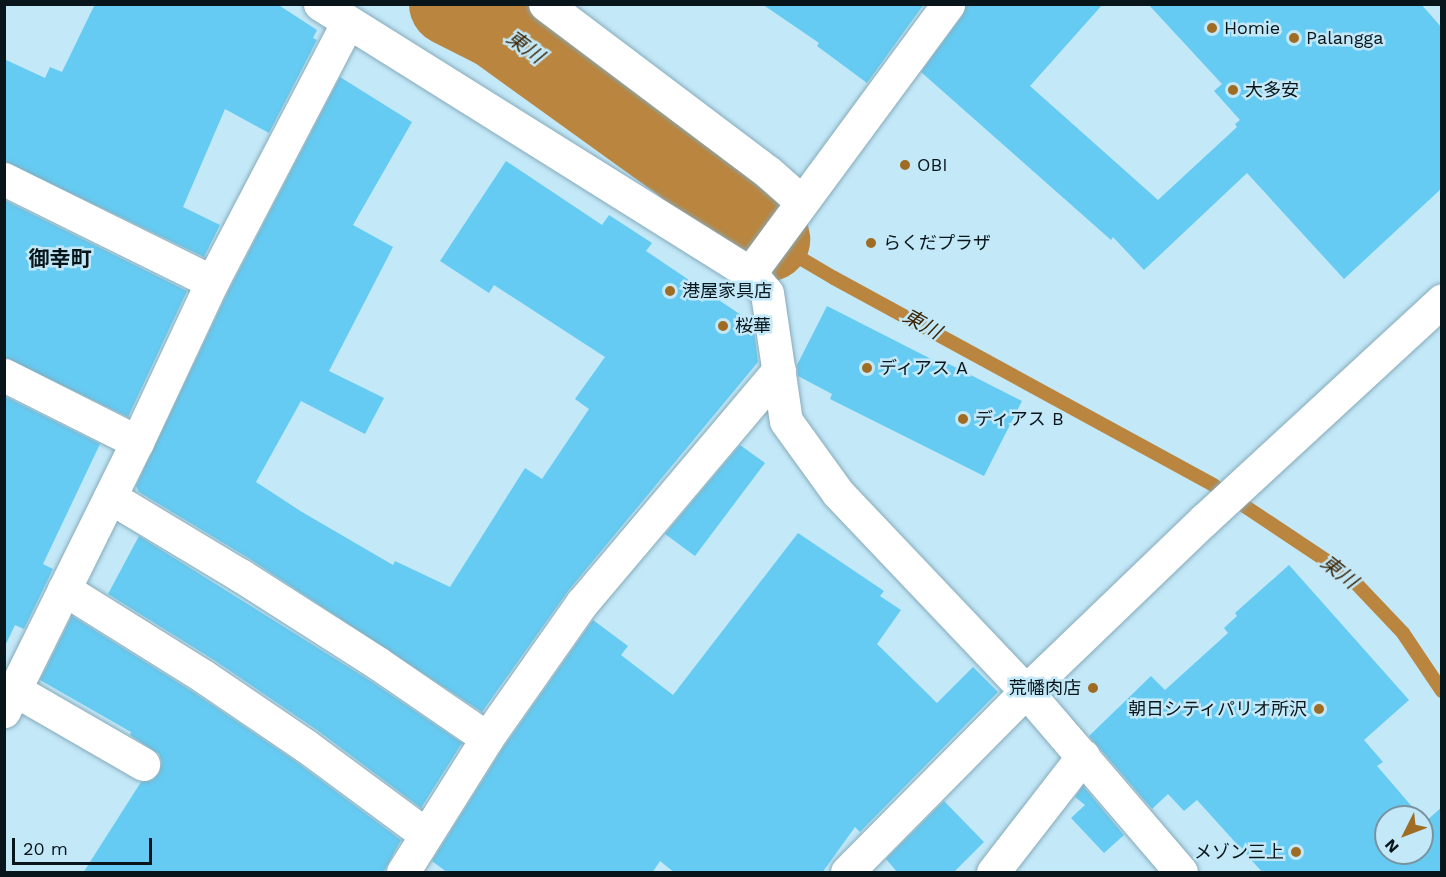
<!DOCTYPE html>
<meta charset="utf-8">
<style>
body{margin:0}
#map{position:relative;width:1446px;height:877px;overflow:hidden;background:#c3e8f8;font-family:"Work Sans","Noto Sans JP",sans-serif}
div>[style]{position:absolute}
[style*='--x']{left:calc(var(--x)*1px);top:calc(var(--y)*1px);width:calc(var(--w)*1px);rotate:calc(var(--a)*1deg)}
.stream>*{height:14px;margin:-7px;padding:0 7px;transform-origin:7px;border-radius:7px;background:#ba853e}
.river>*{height:84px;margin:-42px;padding:0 42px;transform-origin:42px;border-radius:42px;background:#ba853e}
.building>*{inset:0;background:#65cbf2}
.roads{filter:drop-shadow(0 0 2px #86aab9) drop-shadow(0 0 2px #86aab9)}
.minor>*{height:33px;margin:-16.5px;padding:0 16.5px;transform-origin:16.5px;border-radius:16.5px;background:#fff}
.dots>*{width:16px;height:16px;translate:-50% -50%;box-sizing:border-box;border:3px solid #c3e8f8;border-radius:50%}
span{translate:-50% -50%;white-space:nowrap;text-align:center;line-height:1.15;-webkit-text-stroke:5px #c3e8f8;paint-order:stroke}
.poi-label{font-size:18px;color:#08161b}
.left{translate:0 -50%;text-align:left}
.right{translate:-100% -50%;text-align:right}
.water-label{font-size:20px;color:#3b2505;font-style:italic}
.quarter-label{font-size:21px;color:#08161b;font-weight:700}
.frame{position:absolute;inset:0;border:6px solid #08161b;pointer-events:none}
.north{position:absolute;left:1374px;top:805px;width:60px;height:60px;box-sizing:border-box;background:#c3e8f8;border:2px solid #7894a0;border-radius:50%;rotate:228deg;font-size:16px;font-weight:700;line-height:24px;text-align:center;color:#08161b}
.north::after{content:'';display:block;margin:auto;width:21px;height:27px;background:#9f6c23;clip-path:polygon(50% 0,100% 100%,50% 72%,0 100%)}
.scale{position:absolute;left:12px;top:838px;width:140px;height:27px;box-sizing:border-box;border:3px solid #08161b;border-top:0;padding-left:8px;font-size:18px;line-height:21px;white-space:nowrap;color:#08161b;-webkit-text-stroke:4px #c3e8f8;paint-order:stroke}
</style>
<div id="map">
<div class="stream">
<i style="--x:771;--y:241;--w:73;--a:30.4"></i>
<i style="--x:834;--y:278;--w:432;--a:28.6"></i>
<i style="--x:1213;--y:485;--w:162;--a:33.7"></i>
<i style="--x:1348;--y:575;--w:80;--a:46.5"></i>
<i style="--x:1403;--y:633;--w:70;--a:56.1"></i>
</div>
<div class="river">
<i style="--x:451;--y:4;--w:51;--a:26.6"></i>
<i style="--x:497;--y:27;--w:236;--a:35.8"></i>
<i style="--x:688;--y:165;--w:54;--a:45.7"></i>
<i style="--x:726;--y:204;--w:55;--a:39.8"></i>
</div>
<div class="building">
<i style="clip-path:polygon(95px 4px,277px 4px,317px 30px,313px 38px,317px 40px,269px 133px,225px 109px,183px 207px,220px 225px,204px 257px,4px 161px,4px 59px,45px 78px,50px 67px,62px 72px)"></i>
<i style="clip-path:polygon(762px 4px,924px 4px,867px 83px,817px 46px,819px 43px)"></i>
<i style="clip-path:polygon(966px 4px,1103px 4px,1030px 86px,1158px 200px,1237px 127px,1235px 124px,1240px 120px,1214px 91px,1222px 84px,1148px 4px,1421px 4px,1442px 28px,1442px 188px,1344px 279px,1247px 173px,1144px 270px,1113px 237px,1111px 240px,921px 72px,963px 15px)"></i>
<i style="clip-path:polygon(340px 77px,412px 122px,353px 225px,393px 247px,329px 371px,384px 398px,365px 434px,301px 401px,256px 482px,302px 512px,393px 565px,395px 561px,450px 587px,525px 468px,542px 479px,589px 409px,575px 399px,605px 357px,494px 285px,489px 293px,440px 261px,506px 161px,602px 225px,609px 215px,652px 243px,646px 251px,753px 323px,758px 362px,568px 591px,482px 712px,250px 559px,139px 492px,136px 486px,229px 290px)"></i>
<i style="clip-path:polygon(4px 200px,187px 291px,128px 417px,4px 357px)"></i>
<i style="clip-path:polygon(827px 306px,941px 364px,943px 361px,1022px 401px,984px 476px,830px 399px,832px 394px,798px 376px,797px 365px)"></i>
<i style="clip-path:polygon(4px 396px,100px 444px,43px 564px,53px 569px,24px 629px,15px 625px,4px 648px)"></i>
<i style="clip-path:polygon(740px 445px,765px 463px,695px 556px,665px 534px)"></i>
<i style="clip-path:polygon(798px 533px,884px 591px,880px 596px,901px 610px,877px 644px,937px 703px,973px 667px,998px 692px,860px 832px,855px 827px,822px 873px,675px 873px,660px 861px,652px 873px,448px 873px,432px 861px,503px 748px,593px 620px,628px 646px,621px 655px,673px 695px)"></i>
<i style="clip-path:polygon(139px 536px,369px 680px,462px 743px,421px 808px,317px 730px,214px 660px,108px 594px)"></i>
<i style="clip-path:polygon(1289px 565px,1409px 700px,1364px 740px,1383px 762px,1377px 766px,1421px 817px,1386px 817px,1386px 853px,1422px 853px,1422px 818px,1425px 822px,1442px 807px,1442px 873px,1263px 873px,1197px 800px,1184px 811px,1168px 794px,1152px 809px,1089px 736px,1151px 676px,1165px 690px,1228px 633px,1224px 628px,1237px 616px,1235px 613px)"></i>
<i style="clip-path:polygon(72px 616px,193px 692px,295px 761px,401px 840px,383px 873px,83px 873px,141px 782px,153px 780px,159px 773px,162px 763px,159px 754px,130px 735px,131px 732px,40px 680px)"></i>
<i style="clip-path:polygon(1083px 786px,1124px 835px,1104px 853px,1071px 818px,1085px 805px,1075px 797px)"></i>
<i style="clip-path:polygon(944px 801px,984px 842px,953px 873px,898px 873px,886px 859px)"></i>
</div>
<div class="roads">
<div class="minor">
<i style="--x:320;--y:4;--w:507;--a:32.03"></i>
<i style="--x:750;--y:273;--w:26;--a:50"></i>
<i style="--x:767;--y:293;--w:129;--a:81.6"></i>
<i style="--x:786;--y:421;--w:89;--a:54.2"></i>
<i style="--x:838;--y:493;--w:273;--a:46.5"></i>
<i style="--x:1026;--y:691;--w:238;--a:49.4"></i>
<i style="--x:545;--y:4;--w:279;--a:37"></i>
<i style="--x:768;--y:172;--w:45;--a:41.4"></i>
<i style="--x:4;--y:179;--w:232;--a:26.3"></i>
<i style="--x:750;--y:273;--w:334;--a:-53.6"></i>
<i style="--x:4;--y:375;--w:149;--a:26.7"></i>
<i style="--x:110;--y:497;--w:152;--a:31"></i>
<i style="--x:240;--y:575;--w:165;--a:32.6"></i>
<i style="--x:379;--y:664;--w:131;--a:34.4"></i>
<i style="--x:64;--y:589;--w:164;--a:32"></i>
<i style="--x:203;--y:676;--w:125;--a:34.2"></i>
<i style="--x:306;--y:746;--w:148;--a:36.5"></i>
<i style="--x:15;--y:690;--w:148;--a:30"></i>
<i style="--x:4;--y:711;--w:300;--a:-63.7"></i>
<i style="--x:137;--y:442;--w:177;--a:-64.9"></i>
<i style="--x:212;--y:282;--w:293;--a:-62.4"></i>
<i style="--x:403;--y:872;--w:158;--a:-57.9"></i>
<i style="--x:487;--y:738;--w:165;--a:-54.9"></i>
<i style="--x:582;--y:603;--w:305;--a:-49.8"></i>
<i style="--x:847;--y:872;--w:255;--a:-45.3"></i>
<i style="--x:1026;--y:691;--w:247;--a:-43.9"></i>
<i style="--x:1204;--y:520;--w:324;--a:-42.7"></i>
<i style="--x:993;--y:872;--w:147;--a:-52.2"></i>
</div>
</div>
<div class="dots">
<i style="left:1212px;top:28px;background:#9f6c23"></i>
<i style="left:1294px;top:38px;background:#9f6c23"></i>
<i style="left:1233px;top:90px;background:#9f6c23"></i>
<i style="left:905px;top:165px;background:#9f6c23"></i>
<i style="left:871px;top:243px;background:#9f6c23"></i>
<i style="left:670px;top:291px;background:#9f6c23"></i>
<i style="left:723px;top:326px;background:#9f6c23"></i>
<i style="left:867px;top:368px;background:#9f6c23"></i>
<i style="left:963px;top:419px;background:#9f6c23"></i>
<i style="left:1093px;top:688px;background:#9f6c23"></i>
<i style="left:1319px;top:709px;background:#9f6c23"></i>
<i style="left:1296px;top:852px;background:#9f6c23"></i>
</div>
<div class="poi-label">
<span class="left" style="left:1224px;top:28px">Homie</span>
<span class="left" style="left:1306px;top:38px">Palangga</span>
<span class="left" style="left:1245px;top:90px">大多安</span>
<span class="left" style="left:917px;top:165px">OBI</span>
<span class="left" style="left:883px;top:243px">らくだプラザ</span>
<span class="left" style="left:682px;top:291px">港屋家具店</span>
<span class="left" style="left:735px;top:326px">桜華</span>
<span class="left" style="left:879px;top:368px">ディアス A</span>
<span class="left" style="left:975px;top:419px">ディアス B</span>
<span class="right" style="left:1081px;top:688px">荒幡肉店</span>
<span class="right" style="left:1307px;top:709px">朝日シティパリオ所沢</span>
<span class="right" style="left:1284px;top:852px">メゾン三上</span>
</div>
<div class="water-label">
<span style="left:525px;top:47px;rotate:36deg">東川</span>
<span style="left:922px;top:324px;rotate:29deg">東川</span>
<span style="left:1339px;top:572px;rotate:38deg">東川</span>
</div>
<div class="quarter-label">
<span style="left:60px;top:259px">御幸町</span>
</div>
<div class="frame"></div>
<div class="north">N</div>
<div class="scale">20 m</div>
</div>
